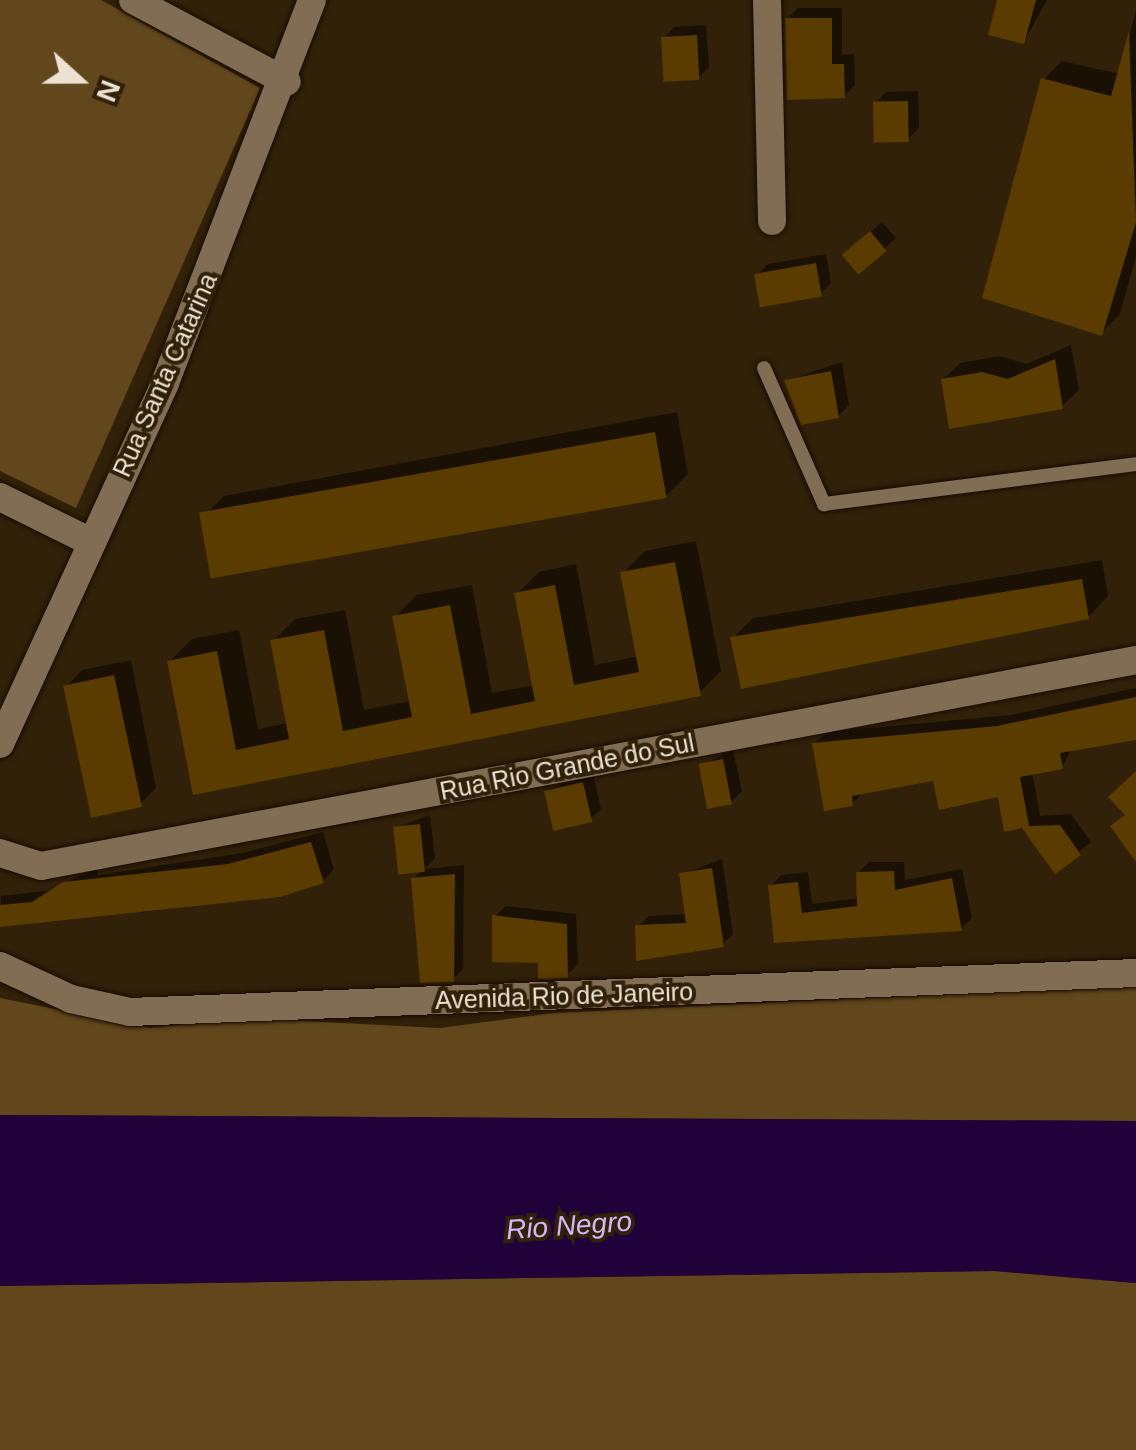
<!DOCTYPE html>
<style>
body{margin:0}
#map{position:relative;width:1136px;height:1450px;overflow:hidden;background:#312108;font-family:Arial,sans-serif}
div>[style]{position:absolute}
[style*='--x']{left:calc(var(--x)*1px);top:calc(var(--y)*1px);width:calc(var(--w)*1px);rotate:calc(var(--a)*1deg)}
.green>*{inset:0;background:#62471c}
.water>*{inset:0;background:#21013a}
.shadow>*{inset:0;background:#0007}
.building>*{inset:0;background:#5a3b00;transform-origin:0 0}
.roads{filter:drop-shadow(0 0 2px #180a00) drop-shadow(0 0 2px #180a00)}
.lane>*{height:14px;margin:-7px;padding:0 7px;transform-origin:7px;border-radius:7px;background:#806d53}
.street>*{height:28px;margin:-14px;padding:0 14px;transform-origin:14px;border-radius:14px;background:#806d53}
span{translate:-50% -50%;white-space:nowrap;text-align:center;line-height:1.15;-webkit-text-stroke:8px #312108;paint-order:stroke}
.street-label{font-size:25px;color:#ece1d3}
.water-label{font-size:28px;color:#d6b5fd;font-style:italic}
.north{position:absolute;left:30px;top:30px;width:100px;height:100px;-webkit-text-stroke:8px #312108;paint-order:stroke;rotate:111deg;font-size:28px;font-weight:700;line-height:40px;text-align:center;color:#ece1d3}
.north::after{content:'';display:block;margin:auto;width:35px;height:45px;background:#ece1d3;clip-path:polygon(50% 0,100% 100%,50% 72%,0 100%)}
</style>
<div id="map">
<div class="green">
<i style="clip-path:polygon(0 0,101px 0,260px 88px,76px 508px,0 471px)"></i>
<i style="clip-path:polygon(1136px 985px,1136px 1121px,0 1115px,0 998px,149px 1028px,243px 1018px,440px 1028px,554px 1013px)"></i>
<i style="clip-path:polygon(994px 1271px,1136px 1283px,1136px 1450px,0 1450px,0 1286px)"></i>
</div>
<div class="water">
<i style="clip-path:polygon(0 1115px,1136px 1121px,1136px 1283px,994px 1271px,0 1286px)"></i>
</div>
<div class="shadow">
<i style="clip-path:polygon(999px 0,1047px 0,1024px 41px)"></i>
<i style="clip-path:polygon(798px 8px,842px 8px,842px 55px,854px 54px,855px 85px,844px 96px,787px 19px)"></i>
<i style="clip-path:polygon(1136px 10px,1136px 256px,1120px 314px,1101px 333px,1044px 79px,1062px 61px,1120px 74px)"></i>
<i style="clip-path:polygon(706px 25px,709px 67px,698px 78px,664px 38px,674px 27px)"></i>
<i style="clip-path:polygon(918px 91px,919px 128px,908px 139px,875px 103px,886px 92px)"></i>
<i style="clip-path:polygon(882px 222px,896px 238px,860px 271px,856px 245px)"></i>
<i style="clip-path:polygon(826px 254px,831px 283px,820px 294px,757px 275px,768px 264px)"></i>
<i style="clip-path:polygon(1071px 345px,1079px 390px,1062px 406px,943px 380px,960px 363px,1000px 356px,1026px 364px)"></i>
<i style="clip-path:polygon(842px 362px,849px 405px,838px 416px,787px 380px)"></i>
<i style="clip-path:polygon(677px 412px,688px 474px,666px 496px,202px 518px,224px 496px)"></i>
<i style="clip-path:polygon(696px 541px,721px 671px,699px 693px,195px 792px,170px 661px,192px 639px,239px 630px,258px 729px,288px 723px,273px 641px,295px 619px,345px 610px,364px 710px,411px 701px,395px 617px,417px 595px,472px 585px,492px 693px,534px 685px,517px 594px,539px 572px,576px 564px,595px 665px,639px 656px,623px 573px,645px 551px)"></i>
<i style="clip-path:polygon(1102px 560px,1108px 596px,1088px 617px,733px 638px,753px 618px)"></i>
<i style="clip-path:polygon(131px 660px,156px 788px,139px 805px,66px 687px,82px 670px)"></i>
<i style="clip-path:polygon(1136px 688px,1136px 738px,1072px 748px,1062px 767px,1032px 772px,1040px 816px,1071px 814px,1091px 842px,1056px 870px,1000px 794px,935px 779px,864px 791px,852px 804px,814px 744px,826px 732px,1011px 715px)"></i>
<i style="clip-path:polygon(733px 750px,742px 791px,731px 802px,701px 765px)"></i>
<i style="clip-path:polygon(593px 773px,601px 809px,590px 819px,546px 790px)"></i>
<i style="clip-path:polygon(430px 815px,435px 858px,425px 869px,464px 865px,463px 969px,453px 979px,414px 879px,423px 869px,395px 828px)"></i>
<i style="clip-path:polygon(323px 832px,334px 869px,323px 881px,141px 913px,139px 904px,0 924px,1px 896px,46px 891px,97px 868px,98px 875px,242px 853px)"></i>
<i style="clip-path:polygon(722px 859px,733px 934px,723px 944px,638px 926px,649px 916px,688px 914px,682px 874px)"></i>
<i style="clip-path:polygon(869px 862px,904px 862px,905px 880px,962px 869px,972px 918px,961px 929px,776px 940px,771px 886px,781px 875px,808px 872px,812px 904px,859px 898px,858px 873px)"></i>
<i style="clip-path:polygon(506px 906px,576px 914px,578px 964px,567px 975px,540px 960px,495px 916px)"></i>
</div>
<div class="building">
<i style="clip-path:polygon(997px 0,1036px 0,1024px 44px,988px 35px)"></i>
<i style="clip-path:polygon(785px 18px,832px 18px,832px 64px,844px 64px,845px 98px,787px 100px)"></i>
<i style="clip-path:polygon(1129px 31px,1136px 222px,1102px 336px,982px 298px,1041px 78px,1111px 96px)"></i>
<i style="left:697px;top:35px;width:45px;height:36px;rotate:87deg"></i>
<i style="left:908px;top:101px;width:41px;height:35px;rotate:89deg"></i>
<i style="left:870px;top:231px;width:26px;height:37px;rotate:50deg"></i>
<i style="left:816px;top:263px;width:34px;height:63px;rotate:80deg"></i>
<i style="clip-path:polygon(1055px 359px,1063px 409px,949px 429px,941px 379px,982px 372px,1008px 379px)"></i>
<i style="clip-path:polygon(831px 371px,839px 418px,801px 425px,784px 380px)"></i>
<i style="left:655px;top:432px;width:67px;height:463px;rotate:80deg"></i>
<i style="clip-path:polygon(675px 562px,701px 696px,193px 795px,167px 661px,217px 651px,236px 750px,289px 739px,270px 640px,324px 630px,343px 731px,412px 717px,392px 616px,450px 605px,471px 714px,535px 701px,514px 593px,555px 585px,574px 685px,639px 672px,620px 572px)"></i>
<i style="clip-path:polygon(1082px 579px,1089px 619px,741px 689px,730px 637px)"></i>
<i style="left:114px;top:675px;width:135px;height:52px;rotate:78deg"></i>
<i style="clip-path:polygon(1136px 697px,1136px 740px,1060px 753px,1063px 769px,1020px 777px,1029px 826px,1060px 825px,1081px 855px,1055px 874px,1022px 828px,1004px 832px,998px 797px,939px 810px,933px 781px,852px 796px,853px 806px,824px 811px,812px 743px,997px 726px)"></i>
<i style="left:723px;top:759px;width:46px;height:25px;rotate:79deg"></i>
<i style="clip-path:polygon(1136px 771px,1136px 862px,1110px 826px,1125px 815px,1108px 797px)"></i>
<i style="left:583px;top:782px;width:41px;height:40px;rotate:77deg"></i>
<i style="left:420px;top:824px;width:48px;height:27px;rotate:84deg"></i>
<i style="clip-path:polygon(311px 842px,324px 883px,280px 897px,0 927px,0 905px,32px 902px,63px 882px,228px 864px)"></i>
<i style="clip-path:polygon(712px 868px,724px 947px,636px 961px,635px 925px,686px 923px,679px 873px)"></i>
<i style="clip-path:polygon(894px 871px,895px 890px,952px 878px,962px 931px,774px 943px,768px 885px,798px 882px,802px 913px,857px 906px,856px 872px)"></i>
<i style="clip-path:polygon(455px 874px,454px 982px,420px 983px,411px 878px)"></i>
<i style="clip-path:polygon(492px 915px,567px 924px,568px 978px,538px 979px,538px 963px,492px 962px)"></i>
</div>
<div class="roads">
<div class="lane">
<i style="--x:764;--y:368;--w:149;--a:66.2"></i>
<i style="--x:824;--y:504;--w:315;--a:-7.3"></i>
</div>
<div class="street">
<i style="--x:133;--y:0;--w:174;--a:28"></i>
<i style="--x:767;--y:0;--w:221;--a:88.7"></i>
<i style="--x:0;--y:497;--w:99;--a:26.3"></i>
<i style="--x:0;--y:744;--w:397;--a:-65.4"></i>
<i style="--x:165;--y:383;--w:410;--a:-69"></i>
<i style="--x:0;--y:853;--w:43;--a:17.6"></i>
<i style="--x:41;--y:866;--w:1114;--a:-10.65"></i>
<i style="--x:0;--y:966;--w:78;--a:24.9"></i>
<i style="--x:71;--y:999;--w:60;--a:12.4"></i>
<i style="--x:130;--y:1012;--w:1007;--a:-2.22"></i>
</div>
</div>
<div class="street-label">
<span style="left:165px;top:375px;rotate:-66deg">Rua Santa Catarina</span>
<span style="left:567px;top:767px;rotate:-11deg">Rua Rio Grande do Sul</span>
<span style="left:564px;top:996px;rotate:-2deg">Avenida Rio de Janeiro</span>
</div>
<div class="water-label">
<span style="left:569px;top:1226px;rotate:-4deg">Rio Negro</span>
</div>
<div class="north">N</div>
</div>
